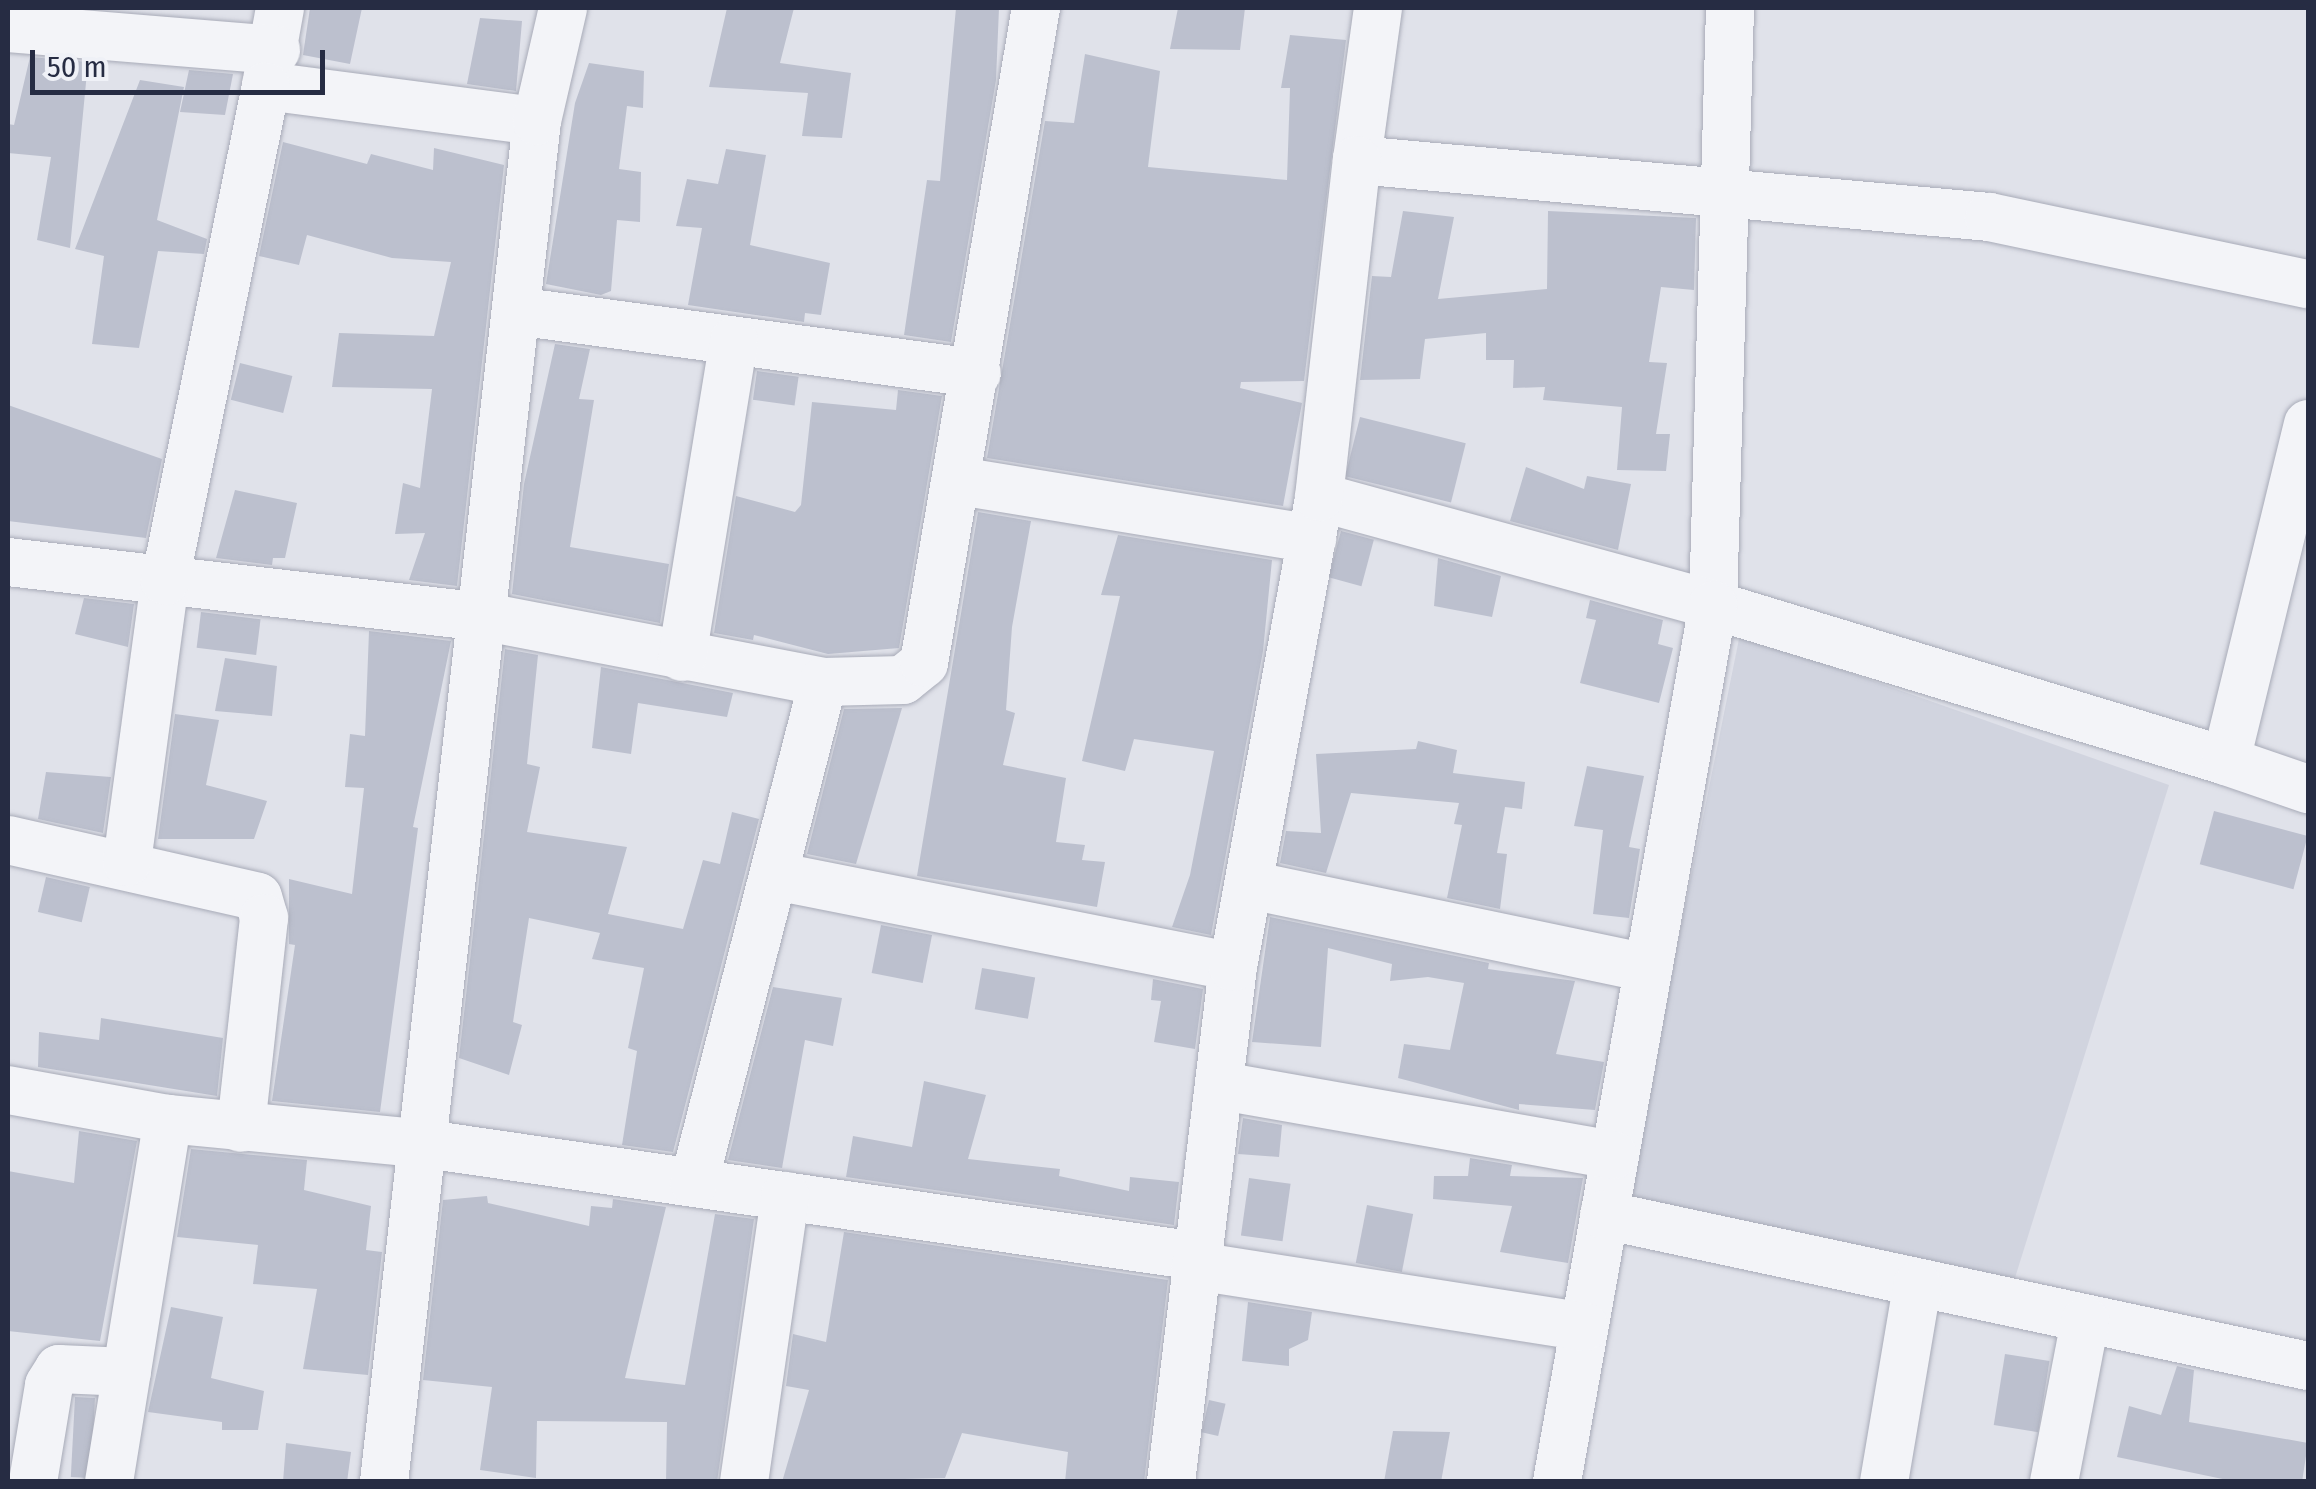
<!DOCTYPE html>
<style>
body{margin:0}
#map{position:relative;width:2316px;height:1489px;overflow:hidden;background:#e0e2ea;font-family:"Fira Sans Condensed",sans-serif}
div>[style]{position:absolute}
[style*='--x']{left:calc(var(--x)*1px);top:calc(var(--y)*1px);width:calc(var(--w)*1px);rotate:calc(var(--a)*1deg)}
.built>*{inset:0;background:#d1d4df}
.building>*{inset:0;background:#bcc0ce;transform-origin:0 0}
.roads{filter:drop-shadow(0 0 2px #a8abb8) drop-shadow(0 0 2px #a8abb8)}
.minor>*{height:48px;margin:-24px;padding:0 24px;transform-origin:24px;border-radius:24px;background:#f3f4f8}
span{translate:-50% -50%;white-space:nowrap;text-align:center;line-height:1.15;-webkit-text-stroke:8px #eff1f7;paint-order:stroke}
.frame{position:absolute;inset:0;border:10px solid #262c43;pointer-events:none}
.scale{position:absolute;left:30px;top:50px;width:295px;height:45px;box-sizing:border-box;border:5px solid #262c43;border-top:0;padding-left:12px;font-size:30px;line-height:35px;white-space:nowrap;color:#262c43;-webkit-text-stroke:8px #eff1f7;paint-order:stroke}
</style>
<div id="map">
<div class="built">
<i style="clip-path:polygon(1740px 634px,2169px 785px,2014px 1281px,1625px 1204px)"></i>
</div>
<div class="building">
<i style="clip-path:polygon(310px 8px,362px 8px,350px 64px,303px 55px)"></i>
<i style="clip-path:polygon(727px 8px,794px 8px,780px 63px,851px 73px,842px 138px,802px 136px,808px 93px,709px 87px)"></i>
<i style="clip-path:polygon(956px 8px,999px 8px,996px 80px,951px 342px,904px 335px,927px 180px,940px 181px)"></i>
<i style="clip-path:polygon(1178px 8px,1245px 8px,1240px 50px,1170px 49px)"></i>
<i style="clip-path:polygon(480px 18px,522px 21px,516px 91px,467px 84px)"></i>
<i style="clip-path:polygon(1290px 35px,1346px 40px,1304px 381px,1241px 382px,1240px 388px,1302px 403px,1283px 506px,987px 458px,1045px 121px,1074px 123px,1085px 54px,1160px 71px,1148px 167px,1287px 180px,1290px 88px,1281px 88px)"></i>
<i style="clip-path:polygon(30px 57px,88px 62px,70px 248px,37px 240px,51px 157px,8px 153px,8px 124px,14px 125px)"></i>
<i style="clip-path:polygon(589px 63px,644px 71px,643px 108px,627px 106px,619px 169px,641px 172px,640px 222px,617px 220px,611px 291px,601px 295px,546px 284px,575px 103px)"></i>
<i style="clip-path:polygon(189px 70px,233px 74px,225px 115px,180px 112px)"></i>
<i style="clip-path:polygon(140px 80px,184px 87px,157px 220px,207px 239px,204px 254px,158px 251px,139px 348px,92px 344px,104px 256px,75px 249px)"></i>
<i style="clip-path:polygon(283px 142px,367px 164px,371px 154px,433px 170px,434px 148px,504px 165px,457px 586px,409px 580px,425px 533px,395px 534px,403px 483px,420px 488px,432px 389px,332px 387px,339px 333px,434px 336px,451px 262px,392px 258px,307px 235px,299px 265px,259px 256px)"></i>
<i style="clip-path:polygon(726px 149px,766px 155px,750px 245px,830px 263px,821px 315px,805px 313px,804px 322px,688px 305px,702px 228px,676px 226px,687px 179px,718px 184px)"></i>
<i style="clip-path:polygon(1403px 211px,1454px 217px,1438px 299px,1547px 289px,1548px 211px,1696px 218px,1694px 290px,1661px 287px,1649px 362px,1667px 363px,1656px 434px,1670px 434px,1666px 471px,1617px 470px,1622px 407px,1543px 400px,1545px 387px,1513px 388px,1514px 360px,1486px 360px,1486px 333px,1425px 339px,1420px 379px,1360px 380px,1372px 276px,1391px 277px)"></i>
<i style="clip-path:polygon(555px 344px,590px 349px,579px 399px,594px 400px,570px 547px,669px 564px,660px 623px,512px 594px,524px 484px)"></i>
<i style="left:240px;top:363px;width:54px;height:38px;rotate:14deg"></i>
<i style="left:757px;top:371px;width:42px;height:29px;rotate:8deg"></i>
<i style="clip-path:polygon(898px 390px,942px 396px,899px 648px,828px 654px,754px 635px,753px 640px,714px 633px,736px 496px,795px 512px,801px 505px,812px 402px,896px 410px)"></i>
<i style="clip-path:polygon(8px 405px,162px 459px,146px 538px,8px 521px)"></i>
<i style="left:1360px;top:417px;width:109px;height:61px;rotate:14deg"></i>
<i style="clip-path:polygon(1526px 467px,1584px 489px,1587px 476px,1631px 484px,1618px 550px,1510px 521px)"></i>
<i style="clip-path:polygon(235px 490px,297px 503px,285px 558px,273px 558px,272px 565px,216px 558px)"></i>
<i style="clip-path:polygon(978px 512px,1031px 521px,1012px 627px,1006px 710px,1015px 713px,1003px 765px,1066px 778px,1056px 842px,1085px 845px,1082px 860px,1105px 862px,1097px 907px,917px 876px)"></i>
<i style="left:1341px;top:531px;width:34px;height:48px;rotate:15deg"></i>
<i style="clip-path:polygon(1118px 535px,1272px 560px,1263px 651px,1211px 935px,1172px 927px,1190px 875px,1214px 751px,1134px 739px,1125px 771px,1082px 761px,1120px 596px,1101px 595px)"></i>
<i style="clip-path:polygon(1438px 558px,1501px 576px,1492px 617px,1434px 606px)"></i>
<i style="clip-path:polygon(84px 598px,134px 604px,128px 647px,75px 634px)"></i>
<i style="clip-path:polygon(1590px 600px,1663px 620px,1658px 644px,1673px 648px,1659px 703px,1580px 683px,1596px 620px,1586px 618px)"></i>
<i style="left:201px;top:612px;width:60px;height:36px;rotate:7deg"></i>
<i style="clip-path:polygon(369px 631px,451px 641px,413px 827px,418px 828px,380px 1112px,272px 1101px,295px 945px,289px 944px,289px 879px,352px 894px,364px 788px,345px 787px,350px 734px,365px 736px)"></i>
<i style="clip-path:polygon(505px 649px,538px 655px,527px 764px,540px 767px,527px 832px,627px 847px,608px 914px,683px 929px,703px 860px,720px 864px,732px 812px,759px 819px,673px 1152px,622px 1145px,637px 1051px,628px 1048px,644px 968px,592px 959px,600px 933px,529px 918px,513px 1022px,522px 1025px,509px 1075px,459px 1058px)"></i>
<i style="clip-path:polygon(225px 658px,277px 666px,272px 716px,215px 711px)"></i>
<i style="clip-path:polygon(601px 667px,733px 693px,727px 717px,638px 703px,631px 754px,592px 748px)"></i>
<i style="clip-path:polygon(902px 708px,856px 864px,807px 854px,844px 709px)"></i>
<i style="clip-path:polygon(175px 714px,219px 720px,206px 785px,267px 801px,254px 839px,158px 839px)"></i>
<i style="clip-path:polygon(1418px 741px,1457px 750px,1453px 773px,1525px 782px,1522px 809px,1505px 807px,1497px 853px,1507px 854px,1500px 909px,1447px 898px,1462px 825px,1454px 824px,1459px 803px,1351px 793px,1326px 873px,1280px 863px,1286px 831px,1321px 833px,1316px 754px,1416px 749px)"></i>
<i style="clip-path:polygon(1587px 766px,1644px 776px,1629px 847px,1640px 849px,1629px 918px,1593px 914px,1603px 830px,1574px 826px)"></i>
<i style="clip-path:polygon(46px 772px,111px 777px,103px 833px,38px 819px)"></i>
<i style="left:2214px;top:811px;width:97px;height:55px;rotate:15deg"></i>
<i style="left:46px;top:877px;width:45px;height:36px;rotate:13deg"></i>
<i style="clip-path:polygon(1270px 917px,1489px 963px,1488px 969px,1575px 981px,1556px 1054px,1604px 1062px,1595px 1110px,1519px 1104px,1519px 1110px,1398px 1078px,1404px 1044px,1450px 1050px,1464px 983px,1428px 977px,1390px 981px,1392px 964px,1328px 948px,1321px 1047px,1252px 1042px)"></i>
<i style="left:881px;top:925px;width:52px;height:49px;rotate:11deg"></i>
<i style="left:982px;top:968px;width:54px;height:42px;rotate:10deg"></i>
<i style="clip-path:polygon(1153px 979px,1203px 989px,1195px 1049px,1154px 1042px,1161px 1001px,1151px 1000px)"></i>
<i style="clip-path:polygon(773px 987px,842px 998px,833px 1046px,805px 1040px,782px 1168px,728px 1160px)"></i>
<i style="clip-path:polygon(101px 1018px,223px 1038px,217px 1096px,38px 1067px,39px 1032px,99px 1040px)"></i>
<i style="clip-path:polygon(924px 1081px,986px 1095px,968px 1159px,1060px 1169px,1059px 1176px,1129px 1191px,1130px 1177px,1179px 1182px,1174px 1225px,846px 1177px,853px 1136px,912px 1147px)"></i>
<i style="clip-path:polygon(1243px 1118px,1282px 1125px,1279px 1157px,1238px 1154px)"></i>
<i style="clip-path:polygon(79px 1131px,137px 1141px,100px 1341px,8px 1331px,8px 1171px,74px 1183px)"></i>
<i style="clip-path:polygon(191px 1149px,307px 1160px,304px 1190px,371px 1206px,366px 1250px,382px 1252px,368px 1375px,303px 1369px,317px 1289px,253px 1284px,258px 1245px,177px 1237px)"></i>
<i style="clip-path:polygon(1470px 1158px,1512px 1165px,1510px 1176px,1583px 1178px,1568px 1263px,1500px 1252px,1512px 1206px,1433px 1199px,1434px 1176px,1468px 1176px)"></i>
<i style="left:1249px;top:1178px;width:42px;height:58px;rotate:8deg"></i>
<i style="clip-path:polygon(487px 1196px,488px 1203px,589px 1226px,591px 1206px,612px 1208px,613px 1199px,666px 1207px,625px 1378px,685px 1385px,715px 1214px,754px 1219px,717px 1482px,666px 1482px,667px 1422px,537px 1421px,536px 1478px,480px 1470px,492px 1387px,423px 1380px,443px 1200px)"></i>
<i style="left:1367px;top:1205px;width:47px;height:59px;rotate:11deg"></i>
<i style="clip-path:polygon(844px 1232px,1168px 1280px,1144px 1482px,1065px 1482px,1068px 1452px,962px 1433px,945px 1478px,782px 1482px,809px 1390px,786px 1386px,793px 1334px,826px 1342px)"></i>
<i style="clip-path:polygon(1248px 1302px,1312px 1312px,1308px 1340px,1289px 1349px,1289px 1366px,1242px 1361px)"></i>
<i style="clip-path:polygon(171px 1307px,223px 1317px,211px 1378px,264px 1391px,258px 1430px,222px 1430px,222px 1422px,148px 1412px)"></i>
<i style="left:2005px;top:1354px;width:45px;height:72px;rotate:9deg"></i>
<i style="clip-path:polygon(2177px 1366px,2194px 1370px,2189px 1422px,2308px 1443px,2302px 1482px,2237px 1482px,2117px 1457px,2129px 1406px,2161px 1415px)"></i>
<i style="left:75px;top:1397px;width:20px;height:80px;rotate:3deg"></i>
<i style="left:1209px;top:1400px;width:17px;height:33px;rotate:13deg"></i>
<i style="clip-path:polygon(1393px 1431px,1450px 1432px,1441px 1482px,1384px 1482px)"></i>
<i style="clip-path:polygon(286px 1443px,351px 1452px,347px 1482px,283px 1482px)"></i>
</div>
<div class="roads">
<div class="minor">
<i style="--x:280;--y:8;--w:79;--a:100.2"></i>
<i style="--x:266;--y:86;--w:273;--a:7.4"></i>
<i style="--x:1378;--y:8;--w:153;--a:97.9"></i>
<i style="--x:1357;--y:160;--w:635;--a:5.15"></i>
<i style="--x:1989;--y:217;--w:326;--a:11.9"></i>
<i style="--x:1730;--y:8;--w:597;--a:91.63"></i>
<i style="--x:1713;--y:605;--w:536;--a:16.91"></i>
<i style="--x:8;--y:28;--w:269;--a:4.7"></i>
<i style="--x:516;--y:311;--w:465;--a:7.7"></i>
<i style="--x:2308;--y:424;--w:347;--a:103.7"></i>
<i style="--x:2226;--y:761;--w:87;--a:18.9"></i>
<i style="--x:959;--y:481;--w:358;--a:9.3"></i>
<i style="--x:1319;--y:497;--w:409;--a:15.3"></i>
<i style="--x:1713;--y:605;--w:891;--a:100.09"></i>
<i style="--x:8;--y:562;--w:481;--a:6.6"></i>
<i style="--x:486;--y:617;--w:343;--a:10.9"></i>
<i style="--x:682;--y:657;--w:320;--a:-80.7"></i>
<i style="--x:8;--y:840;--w:256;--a:12.8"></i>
<i style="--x:258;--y:897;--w:22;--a:74"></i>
<i style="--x:264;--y:918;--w:211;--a:96.3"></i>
<i style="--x:127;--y:862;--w:284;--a:-82.3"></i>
<i style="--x:165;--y:581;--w:505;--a:-78.47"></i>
<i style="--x:775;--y:876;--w:467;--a:11.2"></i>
<i style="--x:1250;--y:885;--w:407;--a:11.8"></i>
<i style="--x:1222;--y:1086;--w:397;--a:10"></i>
<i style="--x:8;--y:1090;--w:163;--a:10.3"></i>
<i style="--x:168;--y:1119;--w:259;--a:5.5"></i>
<i style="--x:426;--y:1144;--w:779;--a:8.27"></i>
<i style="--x:694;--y:1182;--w:516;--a:-75.53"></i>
<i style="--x:823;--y:682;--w:80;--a:-1.4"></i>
<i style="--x:903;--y:680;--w:27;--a:-39"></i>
<i style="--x:924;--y:663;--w:665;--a:-80.3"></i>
<i style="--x:1604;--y:1215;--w:720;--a:12.11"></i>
<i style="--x:1196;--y:1266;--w:393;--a:8.9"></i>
<i style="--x:33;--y:1482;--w:98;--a:-80.6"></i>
<i style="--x:49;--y:1385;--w:19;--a:-58"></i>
<i style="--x:59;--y:1369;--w:68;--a:2.5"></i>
<i style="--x:109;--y:1482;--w:368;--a:-80.8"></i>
<i style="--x:384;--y:1482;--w:1370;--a:-83.59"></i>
<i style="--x:537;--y:121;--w:116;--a:-77"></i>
<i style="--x:744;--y:1482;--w:289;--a:-81.8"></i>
<i style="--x:1171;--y:1482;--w:519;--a:-83.14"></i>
<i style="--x:1233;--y:967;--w:478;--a:-79.6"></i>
<i style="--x:1319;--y:497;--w:339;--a:-83.6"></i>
<i style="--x:1884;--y:1482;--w:199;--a:-80.4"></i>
<i style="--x:2054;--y:1482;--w:164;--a:-79.1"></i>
</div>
</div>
<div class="frame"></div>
<div class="scale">50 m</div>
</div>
